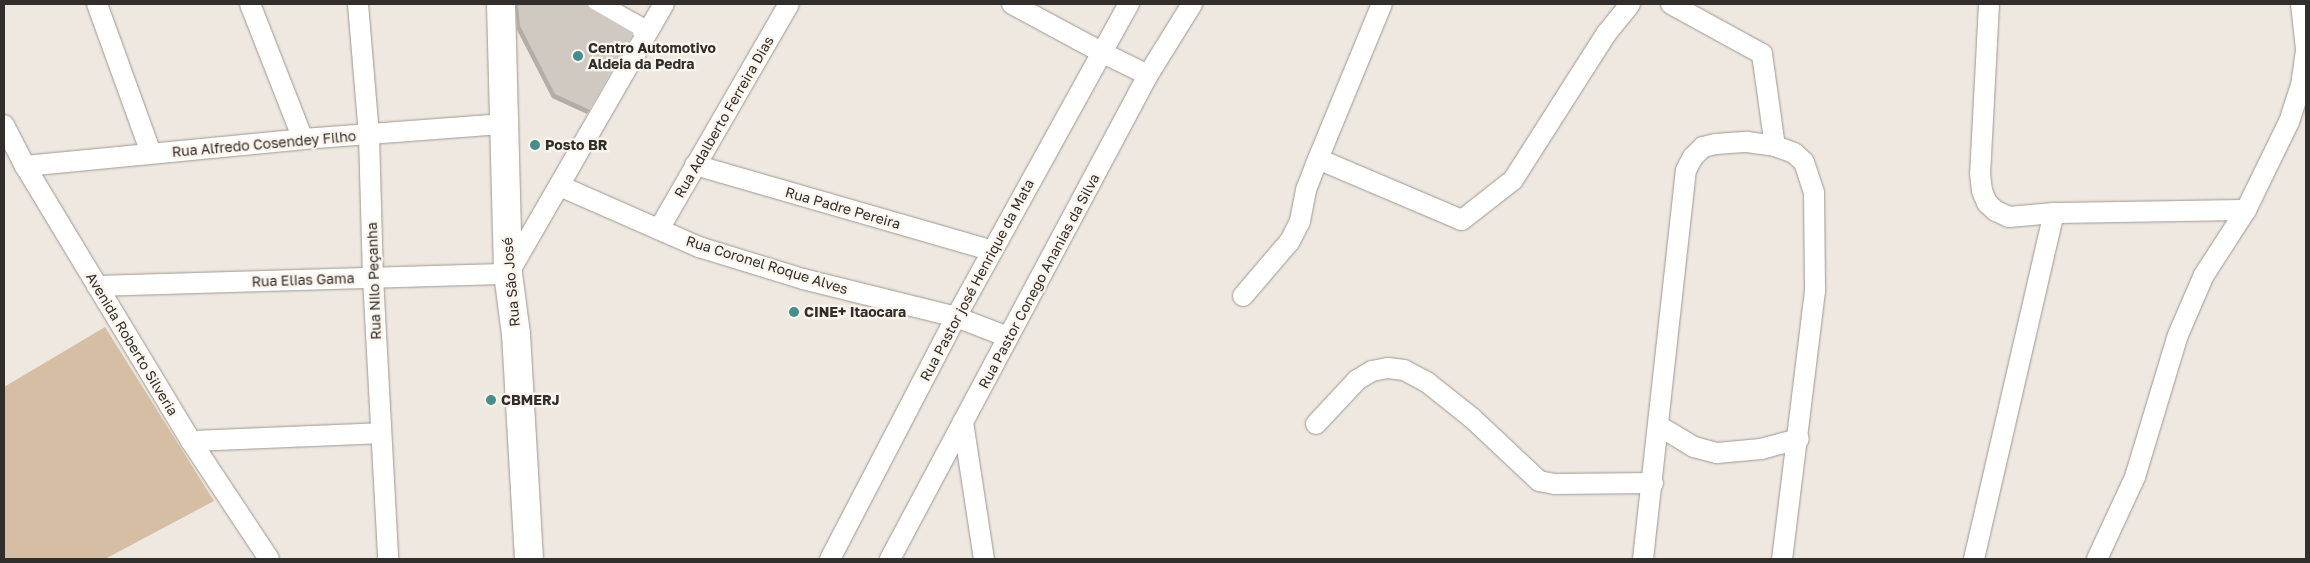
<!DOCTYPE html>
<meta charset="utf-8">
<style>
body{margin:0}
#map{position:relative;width:2310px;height:563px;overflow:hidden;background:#eee8e0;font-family:"Golos Text",sans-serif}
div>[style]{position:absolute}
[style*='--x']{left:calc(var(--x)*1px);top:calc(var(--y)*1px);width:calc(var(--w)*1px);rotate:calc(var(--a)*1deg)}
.green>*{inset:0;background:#d6bea4}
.roads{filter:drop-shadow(0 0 1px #9e9890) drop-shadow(0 0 1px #9e9890)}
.street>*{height:20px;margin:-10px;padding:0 10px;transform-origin:10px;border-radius:10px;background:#fff}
.primary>*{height:28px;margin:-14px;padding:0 14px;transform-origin:14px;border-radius:14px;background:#fff}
.wall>*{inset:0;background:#b3ada7}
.building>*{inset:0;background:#d0c9c2}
.dots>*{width:14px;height:14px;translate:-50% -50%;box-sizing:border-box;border:2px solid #fcf5ed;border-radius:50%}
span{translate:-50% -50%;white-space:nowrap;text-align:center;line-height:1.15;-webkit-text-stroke:4.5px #fcf5ed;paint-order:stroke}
.poi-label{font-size:14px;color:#312e2b;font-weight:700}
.left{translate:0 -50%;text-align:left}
.street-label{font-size:14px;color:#312e2b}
.frame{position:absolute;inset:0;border:5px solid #312e2b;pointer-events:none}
</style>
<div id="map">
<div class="green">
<i style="clip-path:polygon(105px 327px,214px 501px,105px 559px,4px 559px,4px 387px)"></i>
</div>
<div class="roads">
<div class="street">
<i style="--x:97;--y:4;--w:158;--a:70.1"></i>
<i style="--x:250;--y:4;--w:145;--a:68.6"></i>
<i style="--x:358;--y:4;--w:131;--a:85.2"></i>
<i style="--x:369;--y:135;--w:143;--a:88.4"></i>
<i style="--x:373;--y:278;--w:281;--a:86.9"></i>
<i style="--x:598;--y:4;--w:56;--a:28.9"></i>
<i style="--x:1012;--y:4;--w:101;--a:28.3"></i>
<i style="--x:1101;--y:52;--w:52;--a:26.1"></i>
<i style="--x:1671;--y:4;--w:104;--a:28.8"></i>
<i style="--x:1762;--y:54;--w:93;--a:82"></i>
<i style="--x:1989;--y:4;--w:170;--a:93"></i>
<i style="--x:1980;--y:174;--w:17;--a:83"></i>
<i style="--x:1982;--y:191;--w:13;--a:67"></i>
<i style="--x:1987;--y:203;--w:12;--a:42"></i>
<i style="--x:1996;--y:211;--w:14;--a:25"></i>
<i style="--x:2009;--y:217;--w:45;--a:-5.1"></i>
<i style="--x:2054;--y:213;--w:192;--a:-0.9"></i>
<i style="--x:2246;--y:210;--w:98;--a:-64"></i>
<i style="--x:2289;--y:122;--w:38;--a:-72"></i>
<i style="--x:2301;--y:86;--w:35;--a:-82"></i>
<i style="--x:2301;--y:4;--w:45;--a:83.7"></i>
<i style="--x:4;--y:125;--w:46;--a:62.9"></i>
<i style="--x:25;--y:166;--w:321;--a:58.9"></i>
<i style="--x:191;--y:441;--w:141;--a:56.5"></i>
<i style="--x:1318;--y:159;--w:156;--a:23"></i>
<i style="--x:1462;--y:220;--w:65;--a:-38.1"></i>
<i style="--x:1513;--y:180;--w:173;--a:-57.5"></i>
<i style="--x:1606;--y:34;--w:38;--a:-51"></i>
<i style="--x:695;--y:165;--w:309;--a:16.1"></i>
<i style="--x:25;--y:166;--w:279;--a:-5.5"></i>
<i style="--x:303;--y:139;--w:202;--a:-4.3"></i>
<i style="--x:560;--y:186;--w:152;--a:23.7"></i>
<i style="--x:699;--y:247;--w:109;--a:17.1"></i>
<i style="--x:803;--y:279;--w:158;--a:13.9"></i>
<i style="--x:956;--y:317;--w:56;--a:21"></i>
<i style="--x:659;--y:229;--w:260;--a:-60"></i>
<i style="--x:97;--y:286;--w:411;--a:-1.7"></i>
<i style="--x:508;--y:274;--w:312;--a:-60"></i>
<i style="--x:1243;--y:296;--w:72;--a:-49.5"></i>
<i style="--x:1290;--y:241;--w:22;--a:-63"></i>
<i style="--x:1300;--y:221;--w:32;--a:-79"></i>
<i style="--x:1306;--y:190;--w:33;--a:-69"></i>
<i style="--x:1318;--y:159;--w:168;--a:-67.6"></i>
<i style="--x:963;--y:422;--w:139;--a:81.3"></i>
<i style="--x:1316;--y:424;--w:60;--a:-47"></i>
<i style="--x:1357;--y:380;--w:17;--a:-31"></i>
<i style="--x:1372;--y:371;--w:16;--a:-11"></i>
<i style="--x:1388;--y:368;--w:16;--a:7"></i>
<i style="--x:1404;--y:370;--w:27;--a:28"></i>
<i style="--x:1428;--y:383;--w:56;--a:38.5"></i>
<i style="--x:1472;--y:418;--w:92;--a:43.2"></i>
<i style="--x:1539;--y:481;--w:16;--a:11"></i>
<i style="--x:1555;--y:484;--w:98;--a:-0.6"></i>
<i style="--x:1659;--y:426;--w:41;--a:31"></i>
<i style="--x:1694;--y:447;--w:24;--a:15"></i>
<i style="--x:1717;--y:453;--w:44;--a:-5.2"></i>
<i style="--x:1761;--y:449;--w:39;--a:-15"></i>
<i style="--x:191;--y:441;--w:189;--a:-2.4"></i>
<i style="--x:830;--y:559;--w:273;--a:-62.5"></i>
<i style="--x:956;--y:317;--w:358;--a:-61.1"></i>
<i style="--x:890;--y:559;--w:548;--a:-61.94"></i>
<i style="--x:1148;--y:75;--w:84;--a:-58.2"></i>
<i style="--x:1643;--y:559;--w:391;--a:-83.7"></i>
<i style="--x:1686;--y:170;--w:15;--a:-62"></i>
<i style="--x:1693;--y:157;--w:14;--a:-45"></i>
<i style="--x:1703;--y:147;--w:13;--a:-13"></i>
<i style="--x:1716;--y:144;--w:31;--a:-4"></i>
<i style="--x:1747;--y:142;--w:28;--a:8"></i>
<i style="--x:1775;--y:146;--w:20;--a:20"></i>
<i style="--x:1794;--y:153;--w:13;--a:42"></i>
<i style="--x:1804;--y:162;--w:32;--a:72"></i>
<i style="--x:1814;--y:192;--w:99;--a:89.4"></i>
<i style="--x:1815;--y:291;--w:270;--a:97"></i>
<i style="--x:1974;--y:559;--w:355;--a:-77"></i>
<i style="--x:2097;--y:559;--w:90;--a:-65.1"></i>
<i style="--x:2135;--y:477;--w:148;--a:-73.2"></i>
<i style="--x:2178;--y:335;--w:65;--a:-66.6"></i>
<i style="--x:2204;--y:275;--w:77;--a:-57.1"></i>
</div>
<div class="primary">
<i style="--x:501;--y:4;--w:270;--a:88.5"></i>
<i style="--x:508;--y:274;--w:61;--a:82.4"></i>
<i style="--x:516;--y:334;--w:225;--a:86.7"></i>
</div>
</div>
<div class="wall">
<i style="clip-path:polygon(515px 4px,584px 4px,590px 110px,587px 114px,552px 98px,517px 30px)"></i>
</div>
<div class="building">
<i style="clip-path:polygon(518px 4px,584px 4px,634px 33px,590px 110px,555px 94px,520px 26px)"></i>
</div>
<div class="dots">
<i style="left:578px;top:56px;background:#468e8d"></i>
<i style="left:535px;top:145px;background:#468e8d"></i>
<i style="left:794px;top:312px;background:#468e8d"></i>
<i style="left:491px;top:400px;background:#468e8d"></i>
</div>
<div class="poi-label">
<span class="left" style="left:588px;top:56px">Centro Automotivo<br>Aldeia da Pedra</span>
<span class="left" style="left:545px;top:145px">Posto BR</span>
<span class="left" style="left:804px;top:312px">CINE+ Itaocara</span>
<span class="left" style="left:501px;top:400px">CBMERJ</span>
</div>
<div class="street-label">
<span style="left:724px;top:117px;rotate:-60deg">Rua Adalberto Ferreira Dias</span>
<span style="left:264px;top:144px;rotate:-5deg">Rua Alfredo Cosendey Filho</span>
<span style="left:843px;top:208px;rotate:16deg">Rua Padre Pereira</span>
<span style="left:767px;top:265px;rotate:17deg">Rua Coronel Roque Alves</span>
<span style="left:303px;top:280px;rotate:-2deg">Rua Elias Gama</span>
<span style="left:977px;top:280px;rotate:-62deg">Rua Pastor josé Henrique da Mata</span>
<span style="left:374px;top:281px;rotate:-92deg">Rua Nilo Peçanha</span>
<span style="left:1039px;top:281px;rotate:-62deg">Rua Pastor Conego Ananias da Silva</span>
<span style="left:511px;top:282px;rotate:-95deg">Rua São José</span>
<span style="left:132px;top:344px;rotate:59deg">Avenida Roberto Silveria</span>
</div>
<div class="frame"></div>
</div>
